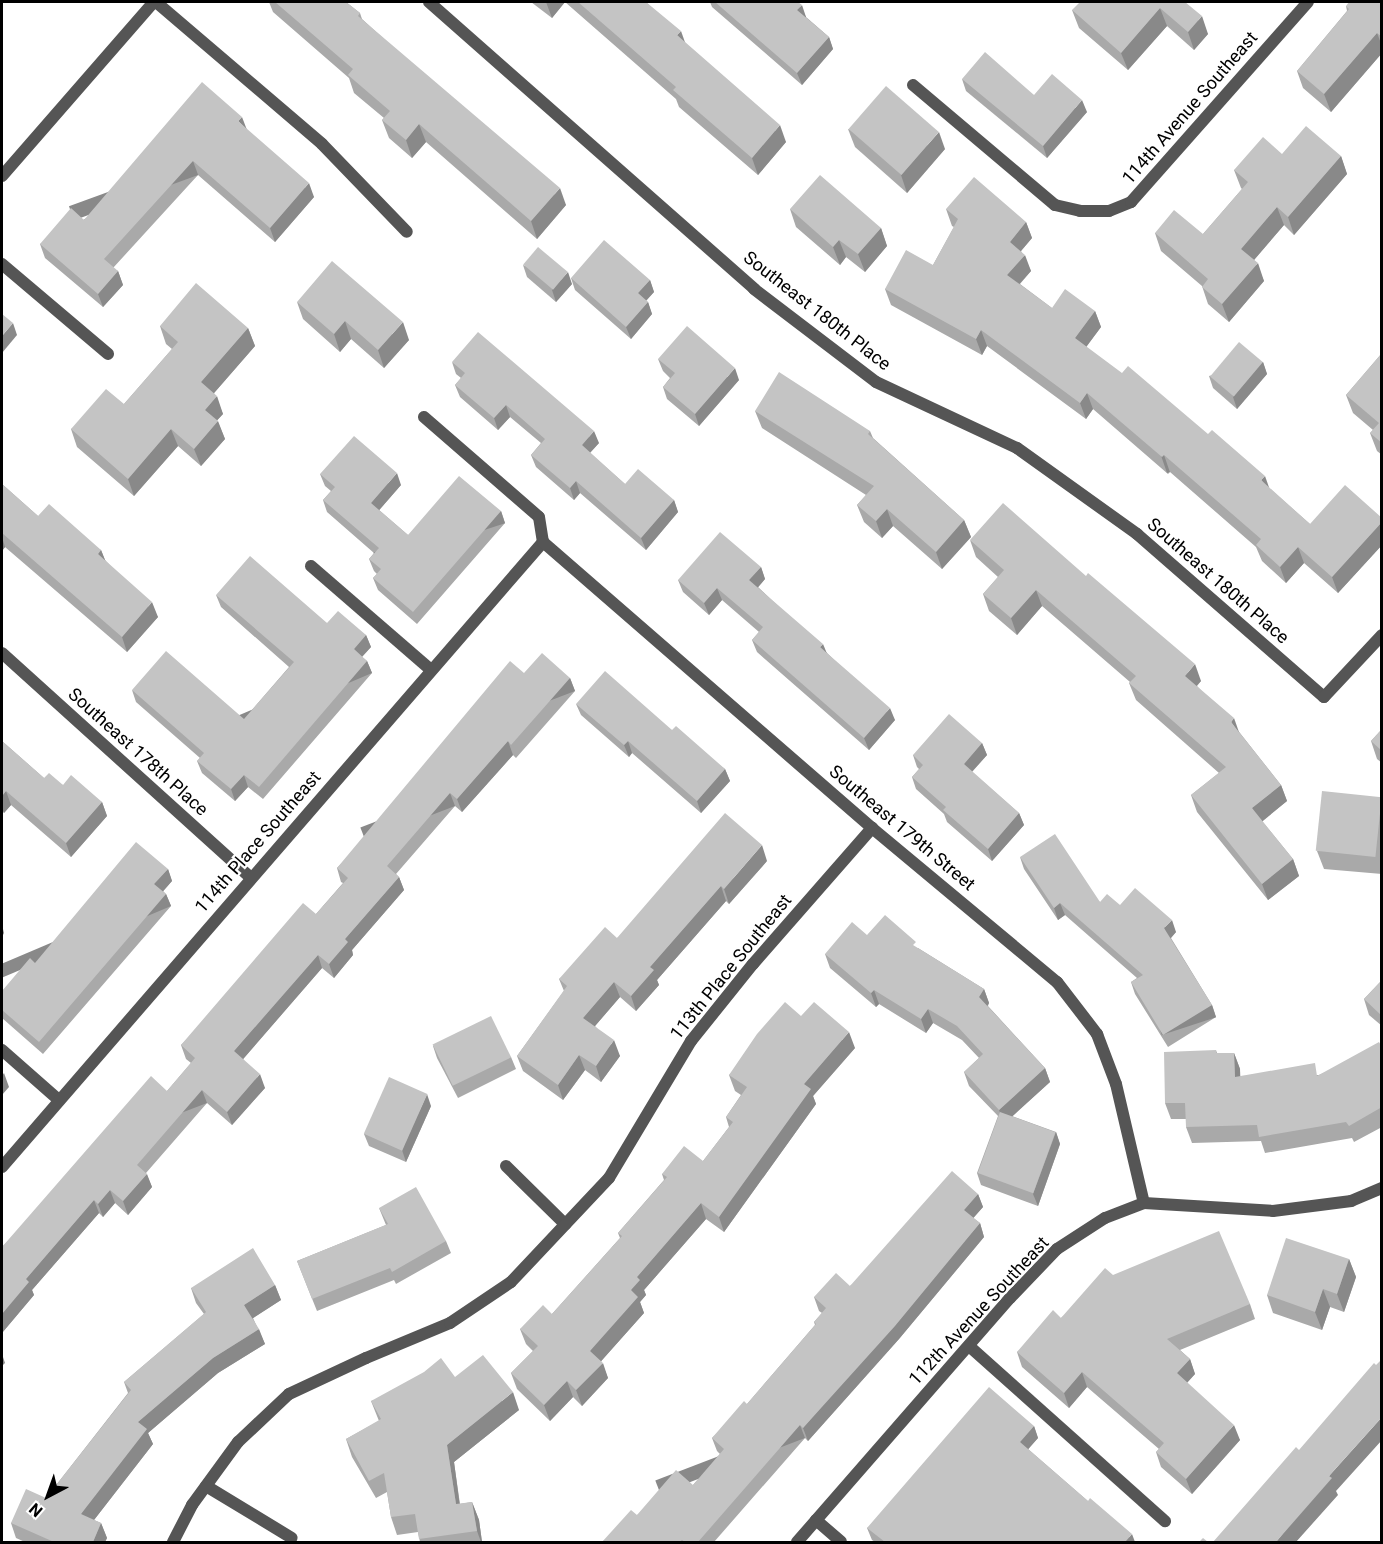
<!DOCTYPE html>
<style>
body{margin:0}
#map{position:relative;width:1383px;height:1544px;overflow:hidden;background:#fff;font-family:Roboto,sans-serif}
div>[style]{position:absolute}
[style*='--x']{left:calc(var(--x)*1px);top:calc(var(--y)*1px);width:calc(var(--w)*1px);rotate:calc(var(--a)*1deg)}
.service>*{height:12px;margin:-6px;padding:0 6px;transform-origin:6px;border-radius:6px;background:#555}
.minor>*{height:12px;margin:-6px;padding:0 6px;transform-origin:6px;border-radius:6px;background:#555}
.tertiary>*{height:12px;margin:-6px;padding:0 6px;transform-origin:6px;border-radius:6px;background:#555}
.wall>*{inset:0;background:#a9a9a9}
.shaded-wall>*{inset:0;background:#898989;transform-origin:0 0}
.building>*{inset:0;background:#c4c4c4;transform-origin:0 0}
span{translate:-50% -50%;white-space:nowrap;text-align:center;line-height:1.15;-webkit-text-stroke:4.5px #fff;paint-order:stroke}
.street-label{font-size:18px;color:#000}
.frame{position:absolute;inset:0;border:3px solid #000;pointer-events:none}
.north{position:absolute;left:18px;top:1466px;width:60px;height:60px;-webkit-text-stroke:4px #fff;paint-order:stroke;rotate:221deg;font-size:16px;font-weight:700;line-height:24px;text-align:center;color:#000}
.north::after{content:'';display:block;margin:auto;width:21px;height:27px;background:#000;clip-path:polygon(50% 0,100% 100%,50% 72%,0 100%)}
</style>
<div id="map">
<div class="service">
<i style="--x:156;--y:2;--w:218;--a:40.5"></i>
<i style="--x:322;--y:144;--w:122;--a:46"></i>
<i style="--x:2;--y:264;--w:139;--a:40.3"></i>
<i style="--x:424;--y:417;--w:152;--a:41"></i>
<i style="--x:539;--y:517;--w:25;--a:81"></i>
<i style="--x:311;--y:566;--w:159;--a:40.9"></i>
<i style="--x:2;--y:1050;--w:76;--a:41.3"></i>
<i style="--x:969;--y:1346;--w:263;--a:41.8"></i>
<i style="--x:816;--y:1520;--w:33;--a:41"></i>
</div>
<div class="minor">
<i style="--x:429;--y:2;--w:434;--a:41.4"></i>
<i style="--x:754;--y:289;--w:153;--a:37.3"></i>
<i style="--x:876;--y:382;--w:156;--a:25.1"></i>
<i style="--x:1017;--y:448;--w:148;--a:35.6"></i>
<i style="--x:1137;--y:534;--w:248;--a:41.1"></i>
<i style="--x:1324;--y:697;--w:85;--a:-46.9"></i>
<i style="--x:913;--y:85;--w:186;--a:40.2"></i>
<i style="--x:1055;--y:205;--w:26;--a:13"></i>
<i style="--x:1080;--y:211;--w:29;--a:0"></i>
<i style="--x:1109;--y:211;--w:24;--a:-22"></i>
<i style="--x:1131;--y:202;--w:267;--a:-48.5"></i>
<i style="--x:2;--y:653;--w:336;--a:42.1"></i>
<i style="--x:506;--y:1166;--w:83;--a:44.5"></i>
<i style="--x:2;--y:1167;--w:827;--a:-49.12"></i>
<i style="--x:543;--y:542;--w:436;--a:41"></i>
<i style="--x:872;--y:828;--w:241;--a:39.8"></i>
<i style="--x:1057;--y:982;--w:66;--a:52.4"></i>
<i style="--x:1097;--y:1034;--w:53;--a:69.2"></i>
<i style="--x:1116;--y:1084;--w:122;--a:76.8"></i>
<i style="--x:206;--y:1486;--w:100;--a:31.2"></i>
<i style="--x:173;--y:1542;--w:42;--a:-62.8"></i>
<i style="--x:192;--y:1505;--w:78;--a:-53.9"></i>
<i style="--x:238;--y:1442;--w:70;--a:-43.3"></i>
<i style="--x:289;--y:1394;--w:85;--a:-25.1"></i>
<i style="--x:366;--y:1358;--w:91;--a:-22.6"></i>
<i style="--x:450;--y:1323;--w:73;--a:-33.9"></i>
<i style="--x:511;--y:1282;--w:143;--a:-46.7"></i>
<i style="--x:609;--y:1178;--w:160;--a:-59.1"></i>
<i style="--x:691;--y:1041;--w:99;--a:-51.2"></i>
<i style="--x:753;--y:964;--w:181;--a:-48.8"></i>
<i style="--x:797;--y:1542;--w:324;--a:-48.9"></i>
<i style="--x:1010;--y:1298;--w:68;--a:-46.2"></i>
<i style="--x:1057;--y:1249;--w:57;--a:-32.9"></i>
<i style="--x:1105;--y:1218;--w:42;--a:-21"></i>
<i style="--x:1144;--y:1203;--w:129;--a:3.5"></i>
<i style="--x:1273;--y:1211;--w:79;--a:-7.3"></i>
<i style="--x:1351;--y:1201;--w:34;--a:-23"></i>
</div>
<div class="tertiary">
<i style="--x:2;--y:176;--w:231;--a:-48.9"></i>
</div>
<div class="wall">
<i style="clip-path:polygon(269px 2px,346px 2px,360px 13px,362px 19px,566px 205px,537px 239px,426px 142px,412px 158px,389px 138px,382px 120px,384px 118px,354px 93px,349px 78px,273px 12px)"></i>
<i style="clip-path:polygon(531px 2px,646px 2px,684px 42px,786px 142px,758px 175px,679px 107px,676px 99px,565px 2px,552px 18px)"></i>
<i style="clip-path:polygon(710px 2px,798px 2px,806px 17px,829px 37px,833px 49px,802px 85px,712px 7px)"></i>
<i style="clip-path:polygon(1185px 2px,1208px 34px,1194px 50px,1167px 26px,1128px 70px,1079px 28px,1072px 10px)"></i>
<i style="clip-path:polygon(1382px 2px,1382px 53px,1331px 112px,1303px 88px,1297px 71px,1347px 11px,1346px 6px)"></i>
<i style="clip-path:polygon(962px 79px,1034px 95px,1087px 112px,1047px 158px,966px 91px)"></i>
<i style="clip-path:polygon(246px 129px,314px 197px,275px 242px,198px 175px,113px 268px,118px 271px,123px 285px,103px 307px,45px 258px,40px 244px)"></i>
<i style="clip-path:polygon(848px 129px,945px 149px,907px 193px,855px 147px)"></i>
<i style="clip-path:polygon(1282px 154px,1341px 156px,1347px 174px,1294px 235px,1284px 225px,1254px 260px,1264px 281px,1229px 322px,1208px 304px,1202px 286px,1161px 251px,1155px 233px,1203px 234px,1242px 189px,1241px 188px,1234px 170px)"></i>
<i style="clip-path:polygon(790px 209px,881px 228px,887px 246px,865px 272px,846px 257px,840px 265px,796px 227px)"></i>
<i style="clip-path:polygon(946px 209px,1026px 222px,1032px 238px,1021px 251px,1031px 271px,1020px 284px,1052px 308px,1095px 311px,1101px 327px,1086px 347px,1268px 487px,1310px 524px,1382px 518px,1382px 545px,1338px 593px,1304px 563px,1286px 583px,1262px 561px,1256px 547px,1170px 472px,1168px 474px,1093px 409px,1086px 419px,987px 346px,982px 355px,891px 305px,885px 289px,933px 265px,954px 227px,952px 226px)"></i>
<i style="clip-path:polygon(523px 265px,572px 284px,556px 302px,527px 277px)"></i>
<i style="clip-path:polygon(571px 278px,650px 280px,654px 292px,646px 301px,648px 302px,652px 314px,631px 339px,575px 290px)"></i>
<i style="clip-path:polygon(297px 302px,409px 340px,384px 368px,351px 339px,340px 352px,303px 319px)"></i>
<i style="clip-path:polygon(160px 326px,248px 328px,255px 346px,214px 393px,223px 414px,217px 420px,225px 439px,201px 466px,178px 446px,134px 496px,77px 447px,71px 429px,124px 404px,172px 349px,166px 344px)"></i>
<i style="clip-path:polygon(1382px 353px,1382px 455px,1377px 451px,1370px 433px,1373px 430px,1353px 413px,1346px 395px)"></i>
<i style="clip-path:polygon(658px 359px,739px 380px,699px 426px,667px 399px,663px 387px,670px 378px,663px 371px)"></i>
<i style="clip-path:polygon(452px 362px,599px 443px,590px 453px,625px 484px,674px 500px,678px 512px,646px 550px,580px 493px,574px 500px,536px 467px,531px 455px,541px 443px,510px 417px,498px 430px,460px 397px,455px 385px,461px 378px,456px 374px)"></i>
<i style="clip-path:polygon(1263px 362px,1267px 374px,1237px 409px,1213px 388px,1209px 376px)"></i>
<i style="clip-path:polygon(755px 411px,870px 431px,873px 438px,964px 520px,971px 537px,942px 569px,893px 526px,882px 538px,864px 522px,857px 505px,866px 495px,762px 428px)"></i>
<i style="clip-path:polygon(320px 474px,401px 485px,379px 510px,408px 535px,501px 511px,505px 523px,417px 624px,378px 590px,373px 578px,377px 574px,374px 571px,369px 559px,374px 553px,327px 512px,323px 500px,331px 491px,325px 486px)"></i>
<i style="clip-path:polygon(2px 484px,38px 516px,101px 550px,105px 560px,158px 617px,127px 652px,5px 547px,2px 551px)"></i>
<i style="clip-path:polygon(970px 540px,1201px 681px,1197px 686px,1240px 733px,1281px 785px,1287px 801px,1262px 821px,1293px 859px,1299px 876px,1268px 900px,1197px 812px,1191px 795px,1219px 773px,1136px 700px,1129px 683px,1130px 682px,1042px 606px,1017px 635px,989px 611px,983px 594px,998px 577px,976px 557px)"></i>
<i style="clip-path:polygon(761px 567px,765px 579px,758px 587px,826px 652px,895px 720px,869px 750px,757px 652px,752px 640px,759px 632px,722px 600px,709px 615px,683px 592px,678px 580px)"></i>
<i style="clip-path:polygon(216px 595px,327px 623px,366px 635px,371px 647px,362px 657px,367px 661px,372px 673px,263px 799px,248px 787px,235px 801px,202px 773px,197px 761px,200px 758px,136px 702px,132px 690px,244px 719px,289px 667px,221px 607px)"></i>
<i style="clip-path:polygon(524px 673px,570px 678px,575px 691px,516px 758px,513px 755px,462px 812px,455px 806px,396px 874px,399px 877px,404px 890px,352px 950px,353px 955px,334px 978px,322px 968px,243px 1059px,265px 1088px,232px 1125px,207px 1103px,146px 1173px,152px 1187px,128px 1215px,115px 1203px,103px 1217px,99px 1213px,32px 1290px,34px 1295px,2px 1333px,2px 1247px,167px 1091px,191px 1063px,186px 1059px,181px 1045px,316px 914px,343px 883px,341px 882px,337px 868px)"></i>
<i style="clip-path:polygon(576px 704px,672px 730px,725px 769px,730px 781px,701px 813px,632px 753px,629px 757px,581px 715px)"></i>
<i style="clip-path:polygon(1382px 729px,1382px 763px,1377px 759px,1371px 741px)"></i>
<i style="clip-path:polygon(2px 741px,44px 778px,63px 785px,102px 802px,107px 816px,71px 857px,11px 805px,4px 813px,2px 811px)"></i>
<i style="clip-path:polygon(982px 743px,987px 755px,972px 772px,1019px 813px,1024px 825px,992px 861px,947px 822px,944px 814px,916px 789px,912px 777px,919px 769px,917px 767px,913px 755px)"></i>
<i style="clip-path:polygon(1382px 797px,1382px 874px,1324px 869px,1317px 851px)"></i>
<i style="clip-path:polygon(1020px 857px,1100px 902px,1120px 905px,1176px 932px,1171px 938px,1212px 1005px,1216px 1017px,1168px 1047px,1135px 994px,1131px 982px,1137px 978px,1065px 915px,1058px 920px,1024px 869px)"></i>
<i style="clip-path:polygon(767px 861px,729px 904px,726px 901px,657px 980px,659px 985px,636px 1011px,620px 997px,595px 1026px,620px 1056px,601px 1082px,585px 1070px,563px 1100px,523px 1071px,517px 1056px,564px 991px,559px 979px,617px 938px)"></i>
<i style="clip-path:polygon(168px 869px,172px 881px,163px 891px,166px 894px,171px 906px,43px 1054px,2px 1018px,2px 991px,35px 963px)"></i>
<i style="clip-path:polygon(918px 948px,984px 989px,989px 1003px,988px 1006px,1045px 1068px,1050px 1082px,1012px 1116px,1056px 1132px,1060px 1144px,1038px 1206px,981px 1185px,977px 1173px,998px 1116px,969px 1086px,964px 1072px,979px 1058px,962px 1040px,933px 1023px,926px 1033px,879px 1004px,876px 1007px,830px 968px,825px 954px)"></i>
<i style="clip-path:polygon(1382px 980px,1382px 1026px,1369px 1015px,1364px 999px)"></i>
<i style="clip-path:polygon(801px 1016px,855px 1048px,813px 1096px,816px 1104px,724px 1232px,706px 1219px,644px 1290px,646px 1295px,640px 1302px,644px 1313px,601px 1361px,608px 1378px,582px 1406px,573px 1397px,550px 1421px,517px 1389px,511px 1373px,533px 1351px,526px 1344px,520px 1329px,552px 1314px,620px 1238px,618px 1233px,664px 1180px,662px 1174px,703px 1161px,729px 1127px,726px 1117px,741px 1095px,735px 1091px,729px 1075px)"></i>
<i style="clip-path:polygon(433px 1046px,511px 1057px,516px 1069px,458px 1098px,437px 1058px)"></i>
<i style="clip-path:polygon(1382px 1047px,1382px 1127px,1354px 1142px,1352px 1138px,1265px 1153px,1261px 1141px,1192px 1143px,1186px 1127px,1186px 1119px,1171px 1119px,1165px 1103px,1216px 1050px,1217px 1053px,1234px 1053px,1240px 1069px,1240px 1076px,1319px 1075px)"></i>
<i style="clip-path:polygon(431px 1106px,406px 1162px,369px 1146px,364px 1134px)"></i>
<i style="clip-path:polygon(978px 1194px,983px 1207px,973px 1218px,980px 1223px,984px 1237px,899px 1339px,808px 1441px,805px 1438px,714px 1542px,602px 1542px,637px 1515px,693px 1485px,720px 1454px,717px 1451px,712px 1438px,747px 1404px,815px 1325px,814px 1322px,822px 1313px,819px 1311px,814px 1297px,850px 1286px)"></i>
<i style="clip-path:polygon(379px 1208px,446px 1241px,451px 1253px,396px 1284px,394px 1280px,317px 1311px,297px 1261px,386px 1225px)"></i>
<i style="clip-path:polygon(1349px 1259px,1356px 1277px,1344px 1312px,1330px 1307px,1322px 1330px,1273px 1313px,1267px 1295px)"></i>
<i style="clip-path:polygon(1113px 1275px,1250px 1304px,1255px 1319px,1180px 1350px,1190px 1359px,1195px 1374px,1187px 1383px,1240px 1440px,1192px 1494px,1161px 1467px,1156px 1452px,1159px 1449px,1087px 1387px,1069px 1408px,1022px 1367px,1017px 1352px,1061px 1318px)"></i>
<i style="clip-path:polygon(275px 1285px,281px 1300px,253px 1318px,265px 1344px,218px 1373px,148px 1433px,153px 1444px,94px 1520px,101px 1523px,107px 1538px,105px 1542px,25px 1542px,16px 1538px,11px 1523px,46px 1498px,128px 1393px,124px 1382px,204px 1314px,196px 1303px,191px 1288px)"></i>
<i style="clip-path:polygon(455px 1377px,519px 1410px,454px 1462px,460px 1504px,472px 1502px,479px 1520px,482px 1542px,420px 1542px,418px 1532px,397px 1535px,391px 1517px,387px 1492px,376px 1498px,352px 1457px,346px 1439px,379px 1421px,371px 1401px)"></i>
<i style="clip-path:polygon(1034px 1426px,1038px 1438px,1028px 1449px,1135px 1542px,875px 1542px,872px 1540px,867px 1528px)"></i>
</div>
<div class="shaded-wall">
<i style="clip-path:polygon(546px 2px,565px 2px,552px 18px)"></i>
<i style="clip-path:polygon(802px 5px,806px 17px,802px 22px,797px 10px)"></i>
<i style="clip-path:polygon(1160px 8px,1167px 26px,1128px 70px,1121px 53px)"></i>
<i style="clip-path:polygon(1202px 16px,1208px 34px,1194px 50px,1188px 32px)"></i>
<i style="clip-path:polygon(681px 31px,687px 48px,677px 35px)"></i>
<i style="clip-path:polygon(1377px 33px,1382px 46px,1382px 53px,1331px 112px,1324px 94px)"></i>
<i style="clip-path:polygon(829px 37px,833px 49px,802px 85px,797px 73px)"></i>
<i style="clip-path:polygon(1082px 100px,1087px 112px,1047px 158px,1043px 146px)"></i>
<i style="clip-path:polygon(242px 117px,247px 130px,238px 121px)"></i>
<i style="clip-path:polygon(419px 124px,426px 142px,412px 158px,406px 140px)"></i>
<i style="clip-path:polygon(780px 125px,786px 142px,758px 175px,752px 158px)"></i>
<i style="clip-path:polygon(939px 132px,945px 149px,907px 193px,901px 175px)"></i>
<i style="clip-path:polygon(1341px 156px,1347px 174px,1294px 235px,1288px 217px)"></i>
<i style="left:193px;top:161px;width:15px;height:132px;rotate:70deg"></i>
<i style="clip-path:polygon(309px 183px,314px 197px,275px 242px,270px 228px)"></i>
<i style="clip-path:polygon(560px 188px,566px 205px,537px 239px,531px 221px)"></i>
<i style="clip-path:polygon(1277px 207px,1284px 225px,1248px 267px,1241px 249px)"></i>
<i style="clip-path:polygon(1026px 222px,1032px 238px,1015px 258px,1010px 242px)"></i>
<i style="clip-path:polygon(881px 228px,887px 246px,865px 272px,858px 254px)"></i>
<i style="clip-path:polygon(839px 240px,846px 257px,840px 265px,833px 247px)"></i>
<i style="clip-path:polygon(1025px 255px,1031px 271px,1013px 291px,1007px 275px)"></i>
<i style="clip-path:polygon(1258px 263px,1264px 281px,1229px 322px,1222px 304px)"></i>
<i style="clip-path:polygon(118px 271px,123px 285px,103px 307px,98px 294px)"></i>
<i style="clip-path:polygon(568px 272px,572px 284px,556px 302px,552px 290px)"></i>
<i style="clip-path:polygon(650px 280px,654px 292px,642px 305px,638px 293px)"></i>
<i style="clip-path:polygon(648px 302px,652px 314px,631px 339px,626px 327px)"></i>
<i style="clip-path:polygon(1095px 311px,1101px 327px,1081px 354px,1075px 338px)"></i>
<i style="clip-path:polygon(345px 321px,351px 339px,340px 352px,334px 334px)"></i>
<i style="clip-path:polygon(403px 322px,409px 340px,384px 368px,378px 350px)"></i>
<i style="clip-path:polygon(13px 323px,17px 335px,2px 353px,2px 336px)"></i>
<i style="clip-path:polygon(248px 328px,255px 346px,208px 400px,201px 382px)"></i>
<i style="clip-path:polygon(981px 330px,987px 346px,982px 355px,976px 339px)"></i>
<i style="clip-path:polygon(1263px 362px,1267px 374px,1237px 409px,1233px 397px)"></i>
<i style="clip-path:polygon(735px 368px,739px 380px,699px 426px,695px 414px)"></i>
<i style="clip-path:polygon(1087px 393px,1093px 409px,1086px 419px,1080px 403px)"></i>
<i style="clip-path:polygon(217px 396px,223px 414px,211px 427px,205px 410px)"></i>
<i style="clip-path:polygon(506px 405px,510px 417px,498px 430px,494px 418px)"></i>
<i style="clip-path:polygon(218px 421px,225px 439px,201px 466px,194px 449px)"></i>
<i style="clip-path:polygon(171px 429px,178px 446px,134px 496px,128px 479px)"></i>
<i style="clip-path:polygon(594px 431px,599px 443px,586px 457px,582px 445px)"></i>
<i style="left:1164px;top:455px;width:18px;height:3px;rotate:71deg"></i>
<i style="clip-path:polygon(397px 473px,401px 485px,375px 515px,371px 503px)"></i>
<i style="clip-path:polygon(1265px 476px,1271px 493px,1261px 480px)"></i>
<i style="clip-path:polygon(576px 481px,580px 493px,574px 500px,570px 488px)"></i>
<i style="clip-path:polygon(674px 500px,678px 512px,646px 550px,641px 538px)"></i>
<i style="clip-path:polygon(887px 509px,893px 526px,882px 538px,876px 521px)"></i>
<i style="left:501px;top:511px;width:13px;height:134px;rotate:72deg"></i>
<i style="clip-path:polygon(964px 520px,971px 537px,942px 569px,936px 552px)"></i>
<i style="clip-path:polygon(1382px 522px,1382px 545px,1338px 593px,1332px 577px)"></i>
<i style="clip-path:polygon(2px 537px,5px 547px,2px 551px)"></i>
<i style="clip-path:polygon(1298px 547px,1304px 563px,1286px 583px,1280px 567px)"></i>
<i style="clip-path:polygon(101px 550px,107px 565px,98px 554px)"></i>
<i style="clip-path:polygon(761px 567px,765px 579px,754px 592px,749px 580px)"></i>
<i style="clip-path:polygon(717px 588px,722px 600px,709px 615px,704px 603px)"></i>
<i style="clip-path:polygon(1036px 590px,1042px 606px,1017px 635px,1011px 618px)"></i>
<i style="clip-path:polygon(152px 602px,158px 617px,127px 652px,122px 637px)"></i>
<i style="clip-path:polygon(366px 635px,371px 647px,358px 661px,354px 649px)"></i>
<i style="clip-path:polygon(823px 644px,828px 656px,820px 647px)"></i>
<i style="left:367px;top:661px;width:13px;height:166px;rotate:67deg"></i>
<i style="clip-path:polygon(1195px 664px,1201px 681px,1191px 692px,1185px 676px)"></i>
<i style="left:570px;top:678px;width:14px;height:89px;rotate:69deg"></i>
<i style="clip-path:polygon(890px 708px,895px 720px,869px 750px,864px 738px)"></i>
<i style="clip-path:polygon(1234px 718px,1240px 735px,1231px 722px)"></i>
<i style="clip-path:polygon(508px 741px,513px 755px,462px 812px,457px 799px)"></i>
<i style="clip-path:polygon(628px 741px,632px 753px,629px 757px,624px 745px)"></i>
<i style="clip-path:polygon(982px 743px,987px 755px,968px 776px,964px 764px)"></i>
<i style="clip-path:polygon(725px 769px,730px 781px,701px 813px,697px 801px)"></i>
<i style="clip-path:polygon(244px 775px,248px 787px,235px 801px,231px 789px)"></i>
<i style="clip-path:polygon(1281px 785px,1287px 801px,1258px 825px,1252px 808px)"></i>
<i style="clip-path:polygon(6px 791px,11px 805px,4px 813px,2px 808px,2px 796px)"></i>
<i style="left:450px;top:793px;width:14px;height:96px;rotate:69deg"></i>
<i style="clip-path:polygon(102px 802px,107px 816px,71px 857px,66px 843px)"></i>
<i style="clip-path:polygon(1019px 813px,1024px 825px,992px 861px,988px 849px)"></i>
<i style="clip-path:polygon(762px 845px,767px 861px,729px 904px,724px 889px)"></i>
<i style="clip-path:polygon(1293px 859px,1299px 876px,1268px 900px,1262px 884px)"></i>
<i style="clip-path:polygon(168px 869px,172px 881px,159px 896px,154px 884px)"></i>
<i style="clip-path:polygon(399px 877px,404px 890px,352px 950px,353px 955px,334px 978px,329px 964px,345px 939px)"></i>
<i style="clip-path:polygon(721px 886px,726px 901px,657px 980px,659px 985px,636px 1011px,631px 996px,650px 967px)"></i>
<i style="left:166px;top:894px;width:13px;height:195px;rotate:67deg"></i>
<i style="clip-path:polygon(1060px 903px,1065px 915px,1058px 920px,1054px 908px)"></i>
<i style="clip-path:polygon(1172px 920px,1176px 932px,1169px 940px,1164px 928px)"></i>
<i style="clip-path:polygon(2px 925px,4px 933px,2px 937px)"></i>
<i style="clip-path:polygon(318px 955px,322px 968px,238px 1065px,234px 1051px)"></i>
<i style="clip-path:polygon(614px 982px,620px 997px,589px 1033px,583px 1018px)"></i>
<i style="clip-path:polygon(984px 989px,989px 1003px,984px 1011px,979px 997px)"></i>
<i style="clip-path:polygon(874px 990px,879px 1004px,876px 1007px,871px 993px)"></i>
<i style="left:1212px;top:1005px;width:13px;height:57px;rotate:72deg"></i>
<i style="clip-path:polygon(928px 1009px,933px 1023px,926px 1033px,921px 1019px)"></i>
<i style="clip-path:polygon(849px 1032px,855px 1048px,813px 1096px,816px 1104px,724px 1232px,719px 1217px,804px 1084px)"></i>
<i style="clip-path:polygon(614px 1040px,620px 1056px,601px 1082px,596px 1066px)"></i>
<i style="clip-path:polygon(1234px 1053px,1240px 1069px,1241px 1093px,1235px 1077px)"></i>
<i style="clip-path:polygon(579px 1055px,585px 1070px,563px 1100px,558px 1085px)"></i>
<i style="clip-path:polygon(1045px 1068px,1050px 1082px,1004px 1124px,999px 1110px)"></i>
<i style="clip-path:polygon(4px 1073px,9px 1087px,2px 1095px,2px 1076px)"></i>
<i style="clip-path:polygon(260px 1074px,265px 1088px,232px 1125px,227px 1112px)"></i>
<i style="left:202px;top:1090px;width:14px;height:99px;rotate:69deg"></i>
<i style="clip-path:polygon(427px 1094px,431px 1106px,406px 1162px,402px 1150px)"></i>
<i style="clip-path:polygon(1056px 1132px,1060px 1144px,1038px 1206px,1033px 1194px)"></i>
<i style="clip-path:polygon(147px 1174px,152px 1187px,128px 1215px,123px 1201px)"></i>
<i style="clip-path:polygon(110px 1190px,115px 1203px,103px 1217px,98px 1204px)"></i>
<i style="clip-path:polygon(978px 1194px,983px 1207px,969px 1223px,964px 1210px)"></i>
<i style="clip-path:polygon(94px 1200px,99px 1213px,32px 1290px,34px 1295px,2px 1333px,2px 1314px,26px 1279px)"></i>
<i style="clip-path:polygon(701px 1203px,706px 1219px,644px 1290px,646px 1295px,640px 1302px,644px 1313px,596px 1367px,590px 1351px,631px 1290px,637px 1277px)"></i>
<i style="clip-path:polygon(980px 1223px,984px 1237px,899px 1339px,808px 1441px,803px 1428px)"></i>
<i style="clip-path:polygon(1349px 1259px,1356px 1277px,1344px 1312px,1337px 1294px)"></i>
<i style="clip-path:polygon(275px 1285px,281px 1300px,250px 1320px,244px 1305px)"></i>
<i style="clip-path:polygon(1323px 1289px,1330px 1307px,1322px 1330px,1315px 1312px)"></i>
<i style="clip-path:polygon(259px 1329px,265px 1344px,218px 1373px,148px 1433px,153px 1444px,87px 1529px,81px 1514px,138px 1422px,213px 1358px)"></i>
<i style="clip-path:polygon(2px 1354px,5px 1363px,2px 1366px)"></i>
<i style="clip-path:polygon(1190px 1359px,1195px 1374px,1182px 1388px,1177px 1373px)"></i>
<i style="clip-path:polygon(603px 1363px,608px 1378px,582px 1406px,576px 1390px)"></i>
<i style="clip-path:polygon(1082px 1372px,1087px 1387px,1069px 1408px,1064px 1393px)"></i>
<i style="clip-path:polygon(567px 1381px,573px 1397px,550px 1421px,544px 1405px)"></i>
<i style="clip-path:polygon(513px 1392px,519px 1410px,454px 1462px,462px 1522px,456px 1504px,447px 1445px)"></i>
<i style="clip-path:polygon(1382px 1417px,1382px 1440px,1336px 1491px,1338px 1495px,1296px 1542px,1276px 1542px,1329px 1476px)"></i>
<i style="left:800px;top:1425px;width:14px;height:155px;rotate:69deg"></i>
<i style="clip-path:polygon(1234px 1425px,1240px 1440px,1192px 1494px,1186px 1479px)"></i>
<i style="clip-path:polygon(1034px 1426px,1038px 1438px,1024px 1454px,1020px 1442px)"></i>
<i style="clip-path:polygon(472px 1502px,479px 1520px,482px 1542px,481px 1542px,477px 1531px)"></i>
<i style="clip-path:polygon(101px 1523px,107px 1538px,105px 1542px,93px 1542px)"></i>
<i style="clip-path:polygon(1132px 1534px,1135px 1542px,1125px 1542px)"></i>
</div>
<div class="building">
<i style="clip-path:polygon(275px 2px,346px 2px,360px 13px,358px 16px,560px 188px,531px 221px,419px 124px,406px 140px,382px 120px,390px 111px,348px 75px,353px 69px)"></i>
<i style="clip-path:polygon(578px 2px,646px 2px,681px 31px,677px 35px,780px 125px,752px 158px,673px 90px,676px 87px)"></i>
<i style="clip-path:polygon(715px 2px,798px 2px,802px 5px,797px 10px,829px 37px,797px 73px)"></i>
<i style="clip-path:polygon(1080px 2px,1185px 2px,1202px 16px,1188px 32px,1160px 8px,1121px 53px,1072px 10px)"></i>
<i style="clip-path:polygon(1349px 2px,1382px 2px,1382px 37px,1377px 33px,1324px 94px,1297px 71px,1349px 9px,1346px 6px)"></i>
<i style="clip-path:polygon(985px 52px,1034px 95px,1052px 74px,1082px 100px,1043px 146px,962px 79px)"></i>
<i style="clip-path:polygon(202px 82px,242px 117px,238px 121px,309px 183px,270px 228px,193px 161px,104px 259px,118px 271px,98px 294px,40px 244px,71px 208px,84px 220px)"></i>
<i style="left:886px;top:86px;width:70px;height:57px;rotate:41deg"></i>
<i style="clip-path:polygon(1306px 126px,1341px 156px,1288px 217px,1277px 207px,1241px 249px,1258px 263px,1222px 304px,1202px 287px,1208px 279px,1155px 233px,1174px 210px,1203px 234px,1248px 182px,1234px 170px,1263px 137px,1282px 154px)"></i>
<i style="clip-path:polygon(820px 175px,881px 228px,858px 254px,839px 240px,833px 247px,790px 209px)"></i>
<i style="clip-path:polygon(974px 177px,1026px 222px,1010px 242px,1025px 255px,1007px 275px,1052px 308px,1065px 289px,1095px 311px,1075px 338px,1122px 373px,1128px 366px,1208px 434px,1212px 430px,1265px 476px,1261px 480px,1310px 524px,1345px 485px,1382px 518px,1382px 522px,1332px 577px,1298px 547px,1280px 567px,1256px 545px,1261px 539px,1164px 455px,1162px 457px,1087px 393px,1080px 403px,981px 330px,976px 339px,885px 289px,906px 250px,933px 265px,958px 219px,946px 209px)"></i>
<i style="clip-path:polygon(604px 240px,650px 280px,638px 293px,648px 302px,626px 327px,571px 278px)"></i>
<i style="left:538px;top:247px;width:39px;height:23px;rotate:40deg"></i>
<i style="clip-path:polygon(332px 261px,403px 322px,378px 350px,345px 321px,334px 334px,297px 302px)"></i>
<i style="clip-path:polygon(196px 283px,248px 328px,201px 382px,217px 396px,205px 410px,218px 421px,194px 449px,171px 429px,128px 479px,71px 429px,106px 389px,124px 404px,178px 342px,160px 326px)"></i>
<i style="clip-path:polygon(2px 314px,13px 323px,2px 336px)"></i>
<i style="clip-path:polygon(687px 326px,735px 368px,695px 414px,663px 387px,675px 373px,658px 359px)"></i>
<i style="clip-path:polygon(478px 332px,594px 431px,582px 445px,625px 484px,638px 469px,674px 500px,641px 538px,576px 481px,570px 488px,531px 455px,545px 439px,506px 405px,494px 418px,455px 385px,465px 373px,452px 362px)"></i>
<i style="left:1239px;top:342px;width:31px;height:45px;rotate:40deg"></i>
<i style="clip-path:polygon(1382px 353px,1382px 443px,1370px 433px,1379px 423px,1346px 395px)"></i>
<i style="clip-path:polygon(779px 372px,870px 431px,868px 434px,964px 520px,936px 552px,887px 509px,876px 521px,857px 505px,874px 486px,755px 411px)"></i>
<i style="clip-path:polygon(354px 436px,397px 473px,371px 503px,408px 535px,459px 476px,501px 511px,413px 612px,373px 578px,381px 569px,369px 559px,379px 548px,323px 500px,335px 487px,320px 474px)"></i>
<i style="clip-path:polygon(2px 484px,38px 516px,49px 504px,101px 550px,98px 554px,152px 602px,122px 637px,2px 533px)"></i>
<i style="clip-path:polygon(1003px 503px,1086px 576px,1088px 573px,1195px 664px,1185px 676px,1234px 718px,1231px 722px,1281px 785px,1252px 808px,1293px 859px,1262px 884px,1191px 795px,1226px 767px,1129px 683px,1136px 676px,1036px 590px,1011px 618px,983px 594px,1004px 570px,970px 540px)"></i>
<i style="clip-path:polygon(720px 532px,761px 567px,749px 580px,823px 644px,820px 647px,890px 708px,864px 738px,752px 640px,763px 627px,717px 588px,704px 603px,678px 580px)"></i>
<i style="clip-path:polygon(250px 556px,327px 623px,338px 611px,366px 635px,354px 649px,367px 661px,259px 787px,244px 775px,231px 789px,197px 761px,204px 753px,132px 690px,166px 651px,244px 719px,294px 662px,216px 595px)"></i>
<i style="clip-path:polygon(542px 653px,570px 678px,511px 745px,508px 741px,457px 799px,450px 793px,387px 866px,399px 877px,345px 939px,348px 942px,329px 964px,318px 955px,234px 1051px,260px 1074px,227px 1112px,202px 1090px,137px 1165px,147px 1174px,123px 1201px,110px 1190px,98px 1204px,94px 1200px,26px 1279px,29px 1282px,2px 1314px,2px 1247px,151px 1076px,167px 1091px,195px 1058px,181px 1045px,303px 903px,316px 914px,348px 878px,337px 868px,510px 661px,524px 673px)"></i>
<i style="clip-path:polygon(605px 671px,672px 730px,676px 726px,725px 769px,697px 801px,628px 741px,624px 745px,576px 704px)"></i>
<i style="clip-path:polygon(949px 714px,982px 743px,964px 764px,1019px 813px,988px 849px,943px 810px,946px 807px,912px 777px,923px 765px,913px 755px)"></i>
<i style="clip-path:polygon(1382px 729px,1382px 751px,1371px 741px)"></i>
<i style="clip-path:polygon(2px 741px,44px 778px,49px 773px,63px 785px,71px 775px,102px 802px,66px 843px,6px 791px,2px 796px)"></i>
<i style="left:1322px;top:791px;width:60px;height:60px;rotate:6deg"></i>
<i style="clip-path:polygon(725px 813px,762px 845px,724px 889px,721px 886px,650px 967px,654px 970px,631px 996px,614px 982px,583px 1018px,614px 1040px,596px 1066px,579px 1055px,558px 1085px,517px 1056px,567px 986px,559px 979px,605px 927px,617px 938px)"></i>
<i style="clip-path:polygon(1055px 834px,1100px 902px,1107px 894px,1120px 905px,1135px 888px,1172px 920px,1164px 928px,1212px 1005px,1163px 1035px,1131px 982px,1143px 975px,1060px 903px,1054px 908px,1020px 857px)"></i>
<i style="clip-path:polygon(136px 842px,168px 869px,154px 884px,166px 894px,39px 1042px,2px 1010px,2px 991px,30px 958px,35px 963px)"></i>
<i style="clip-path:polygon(885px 915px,916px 942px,913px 945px,984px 989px,979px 997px,1045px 1068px,999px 1110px,964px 1072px,983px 1054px,957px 1026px,928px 1009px,921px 1019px,874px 990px,871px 993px,825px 954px,852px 922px,867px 935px)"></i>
<i style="clip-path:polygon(1382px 980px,1382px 1016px,1364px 999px)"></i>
<i style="clip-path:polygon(785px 1002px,801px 1016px,814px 1002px,849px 1032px,804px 1084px,811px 1089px,719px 1217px,701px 1203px,637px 1277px,640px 1280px,631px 1290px,638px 1297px,590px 1351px,603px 1363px,576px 1390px,567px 1381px,544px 1405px,511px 1373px,538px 1346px,520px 1329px,543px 1305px,552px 1314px,622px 1236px,618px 1233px,667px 1177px,662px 1174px,684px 1146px,703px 1161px,733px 1122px,726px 1117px,747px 1087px,729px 1075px,757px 1034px)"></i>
<i style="left:491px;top:1016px;width:46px;height:65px;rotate:64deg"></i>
<i style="clip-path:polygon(1379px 1042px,1382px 1047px,1382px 1107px,1349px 1126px,1346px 1122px,1259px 1137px,1257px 1125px,1186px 1127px,1185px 1103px,1165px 1103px,1164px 1052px,1216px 1050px,1216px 1053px,1234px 1053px,1235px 1077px,1315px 1063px,1317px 1076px)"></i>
<i style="left:389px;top:1077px;width:42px;height:62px;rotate:24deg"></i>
<i style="left:1000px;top:1112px;width:59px;height:65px;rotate:20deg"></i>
<i style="clip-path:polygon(952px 1171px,978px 1194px,964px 1210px,980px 1223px,895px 1326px,803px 1428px,800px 1425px,698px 1542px,685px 1542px,682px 1540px,679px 1542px,602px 1542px,631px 1510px,637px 1515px,676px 1470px,693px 1485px,724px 1449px,712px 1438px,744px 1401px,747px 1404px,816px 1324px,814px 1322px,826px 1308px,814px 1297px,836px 1273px,850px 1286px)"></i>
<i style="clip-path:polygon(416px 1187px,446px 1241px,392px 1272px,390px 1268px,312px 1299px,297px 1261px,388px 1224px,379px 1208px)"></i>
<i style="clip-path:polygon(1219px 1231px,1250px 1304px,1167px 1339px,1190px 1359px,1177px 1373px,1234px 1425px,1186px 1479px,1156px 1452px,1164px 1443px,1082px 1372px,1064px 1393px,1017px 1352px,1053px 1310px,1061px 1318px,1105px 1268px,1113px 1275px)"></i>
<i style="clip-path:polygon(1286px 1238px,1349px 1259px,1337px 1294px,1323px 1289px,1315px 1312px,1267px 1295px)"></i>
<i style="clip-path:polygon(253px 1248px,275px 1285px,244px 1305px,259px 1329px,213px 1358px,138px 1422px,147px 1429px,81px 1514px,101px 1523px,93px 1542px,54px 1542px,11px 1523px,26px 1489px,46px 1498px,131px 1390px,124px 1382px,206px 1312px,191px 1288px)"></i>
<i style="clip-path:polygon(483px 1355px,513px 1392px,447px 1445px,456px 1504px,472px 1502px,477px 1531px,419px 1539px,415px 1514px,391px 1517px,384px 1473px,369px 1481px,346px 1439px,381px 1419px,371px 1401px,424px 1372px,441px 1358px,455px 1377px)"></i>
<i style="clip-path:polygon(1382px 1359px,1382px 1417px,1329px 1476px,1332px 1478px,1276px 1542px,1213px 1542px,1296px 1447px,1299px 1450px,1374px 1363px,1376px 1365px)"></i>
<i style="clip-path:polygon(989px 1387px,1034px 1426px,1020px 1442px,1088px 1501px,1090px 1498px,1132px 1534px,1125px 1542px,885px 1542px,867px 1528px)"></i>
<i style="clip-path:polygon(1203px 1538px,1208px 1542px,1199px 1542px)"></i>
</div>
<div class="street-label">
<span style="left:1190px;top:108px;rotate:-49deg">114th Avenue Southeast</span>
<span style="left:817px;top:311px;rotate:38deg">Southeast 180th Place</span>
<span style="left:1218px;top:581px;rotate:41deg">Southeast 180th Place</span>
<span style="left:138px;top:752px;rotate:42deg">Southeast 178th Place</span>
<span style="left:902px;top:828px;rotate:40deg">Southeast 179th Street</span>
<span style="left:258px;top:842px;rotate:-49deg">114th Place Southeast</span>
<span style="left:731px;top:967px;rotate:-51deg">113th Place Southeast</span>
<span style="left:979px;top:1311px;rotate:-47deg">112th Avenue Southeast</span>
</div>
<div class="frame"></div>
<div class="north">N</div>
</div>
